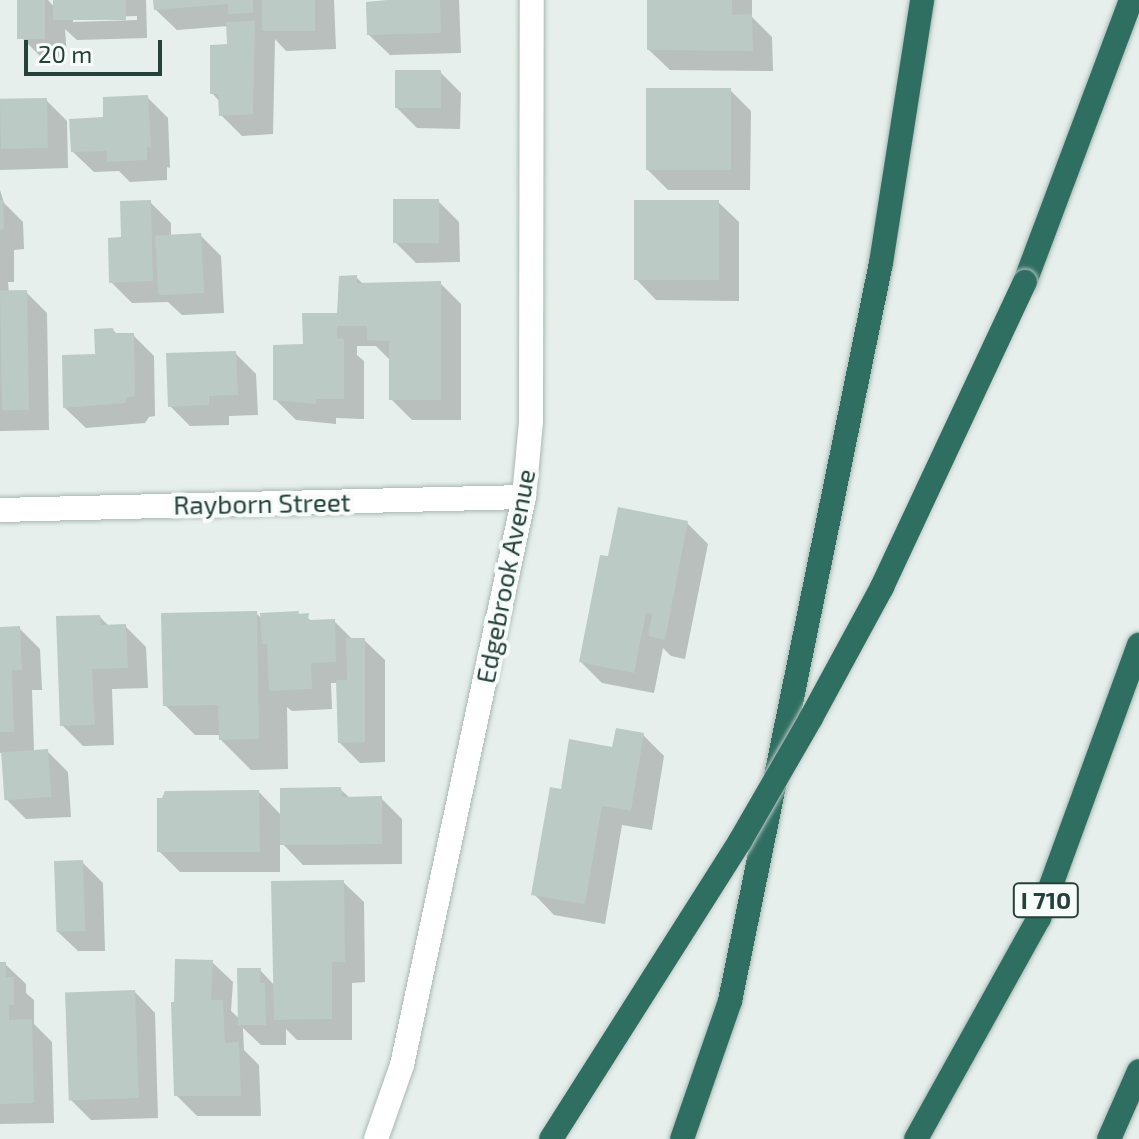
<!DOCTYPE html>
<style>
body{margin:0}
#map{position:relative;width:1139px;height:1139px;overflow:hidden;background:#e6efeb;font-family:"Exo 2",sans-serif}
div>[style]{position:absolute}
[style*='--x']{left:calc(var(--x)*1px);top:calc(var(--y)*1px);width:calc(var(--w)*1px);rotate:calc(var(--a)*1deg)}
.shadow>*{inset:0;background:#0003}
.building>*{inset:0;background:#bbcac4;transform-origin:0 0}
.roads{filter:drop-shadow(0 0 2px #a8b8b2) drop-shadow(0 0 2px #a8b8b2)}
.street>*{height:24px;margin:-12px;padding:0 12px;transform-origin:12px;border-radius:12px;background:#fff}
.highway>*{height:24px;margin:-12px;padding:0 12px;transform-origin:12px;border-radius:12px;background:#2f6f62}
.bridges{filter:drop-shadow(0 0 2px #c2cac8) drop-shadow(0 0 2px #c2cac8)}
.highway-bridge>*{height:24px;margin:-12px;padding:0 12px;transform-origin:12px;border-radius:12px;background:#2f6f62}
span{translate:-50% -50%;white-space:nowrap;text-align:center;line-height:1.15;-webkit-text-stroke:8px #f7fbf9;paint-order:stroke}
.shield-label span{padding:2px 6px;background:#f7fbf9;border:2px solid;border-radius:6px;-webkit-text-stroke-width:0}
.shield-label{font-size:24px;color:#24423a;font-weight:700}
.street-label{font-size:26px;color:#24423a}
.scale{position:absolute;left:24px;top:40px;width:138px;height:36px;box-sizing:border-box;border:4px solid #24423a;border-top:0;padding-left:10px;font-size:24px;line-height:28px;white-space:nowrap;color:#24423a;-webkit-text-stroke:6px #f7fbf9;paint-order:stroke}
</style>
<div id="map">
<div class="shadow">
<i style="clip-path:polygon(evenodd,19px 0,48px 0,55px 8px,55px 0,146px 0,147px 38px,77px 40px,65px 29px,67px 57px,43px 59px,22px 38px,19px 0,137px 16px,137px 20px,73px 22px,73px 18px,137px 16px)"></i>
<i style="clip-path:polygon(155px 0,334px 0,336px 49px,286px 51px,275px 39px,273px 134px,242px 136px,221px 115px,220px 102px,212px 93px,229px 46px,228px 26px,177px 30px,156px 10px)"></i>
<i style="clip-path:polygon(389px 0,459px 0,461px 53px,390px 55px,369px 35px)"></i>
<i style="clip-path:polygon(649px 0,752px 0,752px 17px,772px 37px,773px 71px,670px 70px,649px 50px)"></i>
<i style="clip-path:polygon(440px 72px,461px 93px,460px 129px,417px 128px,396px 107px)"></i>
<i style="clip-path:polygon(730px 90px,751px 111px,750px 190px,668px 190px,647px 169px)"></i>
<i style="clip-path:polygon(147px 97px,168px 118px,170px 168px,167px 167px,167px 180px,130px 182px,119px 171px,94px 172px,73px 152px,105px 118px)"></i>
<i style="clip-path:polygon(46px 100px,67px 121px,68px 168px,0 170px,0 101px)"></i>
<i style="clip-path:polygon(0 190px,4px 203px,23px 222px,24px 249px,14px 250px,14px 282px,8px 282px,9px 293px,26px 292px,47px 313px,49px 430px,0 431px)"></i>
<i style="clip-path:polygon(438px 201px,459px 222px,460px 262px,416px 263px,395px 242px)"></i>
<i style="clip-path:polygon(150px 202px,171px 223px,171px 237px,200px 235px,221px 256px,224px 313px,182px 315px,168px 302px,132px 303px,111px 282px,123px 239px)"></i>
<i style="clip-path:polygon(718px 202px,739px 222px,739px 301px,656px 300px,636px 279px)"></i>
<i style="clip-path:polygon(356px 277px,364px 285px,440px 283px,461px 304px,461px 420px,412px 420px,391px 399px,390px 360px,376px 346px,357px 346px,357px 355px,364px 361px,364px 419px,336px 418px,336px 424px,296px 420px,275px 399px,305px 346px,339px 315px)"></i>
<i style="clip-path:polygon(113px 330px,118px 335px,133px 335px,154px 356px,155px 416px,149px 417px,145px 423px,86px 428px,65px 408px)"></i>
<i style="clip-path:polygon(235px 353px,256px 374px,258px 415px,229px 416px,229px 425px,190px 426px,170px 406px)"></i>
<i style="clip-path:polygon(687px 523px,708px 544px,685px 659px,671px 656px,663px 648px,654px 693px,602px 683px,581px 662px,610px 558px)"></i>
<i style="clip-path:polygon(256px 613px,263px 620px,298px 613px,314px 622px,334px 621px,353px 640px,364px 640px,385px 660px,385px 762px,360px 763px,339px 742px,338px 683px,331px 683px,332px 709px,292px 711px,287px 707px,288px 769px,251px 770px,221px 740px,221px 735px,195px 735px,165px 705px)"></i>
<i style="clip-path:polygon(100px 617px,109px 626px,125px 626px,146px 647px,148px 688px,112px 689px,114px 745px,83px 746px,62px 725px)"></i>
<i style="clip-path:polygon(19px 628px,40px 649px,42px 690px,32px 690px,34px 751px,47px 751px,68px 772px,71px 817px,26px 819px,5px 798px,3px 753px,0 753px,0 629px)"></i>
<i style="clip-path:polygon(643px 735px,664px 756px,652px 830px,622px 825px,605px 924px,554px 915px,534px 894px,563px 791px,614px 749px)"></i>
<i style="clip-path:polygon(340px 789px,351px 799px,381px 798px,402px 819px,402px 864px,303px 865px,280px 841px,280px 872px,180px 872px,159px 851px,164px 800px,259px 792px,282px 816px)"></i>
<i style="clip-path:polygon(82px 862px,103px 883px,105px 951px,78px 951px,57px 931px)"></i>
<i style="clip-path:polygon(343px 882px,364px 902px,365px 982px,352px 983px,352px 1040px,297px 1040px,286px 1029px,286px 1045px,261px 1045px,243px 1028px,244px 1050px,259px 1065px,261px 1116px,197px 1116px,176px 1095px,212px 962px,233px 982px,231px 1011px,240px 1019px,260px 970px,275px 986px)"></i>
<i style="clip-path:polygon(0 964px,5px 964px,26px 984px,26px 993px,34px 1000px,34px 1024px,52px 1042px,54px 1123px,0 1124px)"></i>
<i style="clip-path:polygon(135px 992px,155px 1013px,158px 1118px,91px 1120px,70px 1099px)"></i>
</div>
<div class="building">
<i style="left:17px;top:0;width:28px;height:39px"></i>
<i style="left:53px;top:0;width:73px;height:20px"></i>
<i style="clip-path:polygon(153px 0,253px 0,253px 13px,228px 14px,228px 4px,154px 10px)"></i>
<i style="left:262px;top:0;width:53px;height:31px"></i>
<i style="clip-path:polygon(387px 0,440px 0,441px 33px,367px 35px,366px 2px)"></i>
<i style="clip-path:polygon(647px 0,732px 0,732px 15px,752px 14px,753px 51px,647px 50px)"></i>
<i style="clip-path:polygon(255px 21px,253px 114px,219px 116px,218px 94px,210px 94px,210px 45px,227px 44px,226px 22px)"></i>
<i style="left:395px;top:70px;width:46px;height:38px"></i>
<i style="left:646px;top:88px;width:85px;height:82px"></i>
<i style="clip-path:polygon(148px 95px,151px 148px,147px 147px,147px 160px,107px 162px,106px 151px,71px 152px,69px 119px,103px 117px,103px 97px)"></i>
<i style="left:47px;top:98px;width:50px;height:47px;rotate:89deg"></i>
<i style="left:393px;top:199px;width:46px;height:44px"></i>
<i style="clip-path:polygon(0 200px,3px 200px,4px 229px,0 230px)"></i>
<i style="clip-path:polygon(151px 200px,153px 281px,109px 283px,108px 238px,121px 237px,120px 201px)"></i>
<i style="left:634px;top:200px;width:85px;height:80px"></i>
<i style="left:201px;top:233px;width:60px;height:46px;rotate:87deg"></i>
<i style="clip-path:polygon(357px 275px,357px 283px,441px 281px,441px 400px,389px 400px,389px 341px,367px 340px,367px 326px,337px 326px,337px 338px,344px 339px,344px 399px,316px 399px,316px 404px,273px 400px,273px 345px,303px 344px,302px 313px,337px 313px,339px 276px)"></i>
<i style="left:27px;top:290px;width:120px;height:27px;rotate:89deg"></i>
<i style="clip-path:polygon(113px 328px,114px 333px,134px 333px,135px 396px,128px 397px,125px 403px,63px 408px,62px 355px,95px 354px,94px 329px)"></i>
<i style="clip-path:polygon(236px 351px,238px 395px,209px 396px,209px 405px,168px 407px,166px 353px)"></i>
<i style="clip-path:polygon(618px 507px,688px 521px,665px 640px,648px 636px,652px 614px,646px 613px,634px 673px,579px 662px,600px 555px,608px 556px)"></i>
<i style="clip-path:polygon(257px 611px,259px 739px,219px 740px,218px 705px,163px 706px,161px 613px)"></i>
<i style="clip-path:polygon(299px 611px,298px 614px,309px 613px,308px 620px,335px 619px,336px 662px,311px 663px,312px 689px,269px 691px,267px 644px,262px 644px,260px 613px)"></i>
<i style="clip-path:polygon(100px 615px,101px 625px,126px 624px,128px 668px,92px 669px,95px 725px,60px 726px,56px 616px)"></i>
<i style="clip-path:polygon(20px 626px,22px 670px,12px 670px,14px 732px,0 732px,0 627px)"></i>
<i style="clip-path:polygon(346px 638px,365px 638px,365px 742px,338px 743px,336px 680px,347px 680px)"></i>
<i style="clip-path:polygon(616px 728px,644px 733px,631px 811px,602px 806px,585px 904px,531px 895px,550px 787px,561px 789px,569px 739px,612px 747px)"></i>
<i style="left:48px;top:749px;width:48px;height:47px;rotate:86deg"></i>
<i style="clip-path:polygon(341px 787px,342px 797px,382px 796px,382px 844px,280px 845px,280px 788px)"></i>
<i style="clip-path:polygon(259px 790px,260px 852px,157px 852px,157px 798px,162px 798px,165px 791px)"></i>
<i style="left:83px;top:860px;width:71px;height:29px;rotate:88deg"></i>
<i style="clip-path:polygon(344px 880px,345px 962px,332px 962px,332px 1019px,274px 1020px,271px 881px)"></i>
<i style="clip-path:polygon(175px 959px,213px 960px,211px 1000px,223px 1000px,225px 1043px,239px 1042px,241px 1096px,174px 1096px,171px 1002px,174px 1002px)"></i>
<i style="clip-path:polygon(0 962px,6px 962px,6px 977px,14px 977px,14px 1005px,9px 1005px,9px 1020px,32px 1019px,34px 1103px,0 1104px)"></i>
<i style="clip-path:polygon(237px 968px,261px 968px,260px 983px,265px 983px,266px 1025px,238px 1025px)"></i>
<i style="left:135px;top:990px;width:108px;height:70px;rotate:88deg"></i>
</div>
<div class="roads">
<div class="street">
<i style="--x:0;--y:510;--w:524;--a:-1.42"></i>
<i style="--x:376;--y:1139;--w:78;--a:-70.6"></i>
<i style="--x:402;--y:1065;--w:581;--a:-77.88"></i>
<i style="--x:524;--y:497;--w:76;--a:-84.7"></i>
<i style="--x:531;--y:421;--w:421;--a:-89.9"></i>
</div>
<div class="highway">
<i style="--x:1025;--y:282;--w:301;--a:-69.4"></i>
<i style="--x:682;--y:1139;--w:146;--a:-70.8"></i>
<i style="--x:730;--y:1001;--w:753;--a:-78.44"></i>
<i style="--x:881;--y:263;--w:266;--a:-81.1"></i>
<i style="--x:916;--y:1139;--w:253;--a:-60.9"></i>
<i style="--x:1039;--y:918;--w:291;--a:-69.9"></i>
<i style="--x:1109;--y:1139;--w:74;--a:-66.2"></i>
</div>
</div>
<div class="bridges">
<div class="highway-bridge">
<i style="--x:551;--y:1139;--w:353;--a:-57.6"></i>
<i style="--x:740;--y:841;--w:142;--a:-60"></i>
<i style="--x:811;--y:718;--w:149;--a:-61.5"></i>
<i style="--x:882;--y:587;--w:337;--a:-64.9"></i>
</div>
</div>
<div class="shield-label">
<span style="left:1046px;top:900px">I 710</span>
</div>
<div class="street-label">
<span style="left:262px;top:503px;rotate:-1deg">Rayborn Street</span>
<span style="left:505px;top:576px;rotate:-79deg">Edgebrook Avenue</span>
</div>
<div class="scale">20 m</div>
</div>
